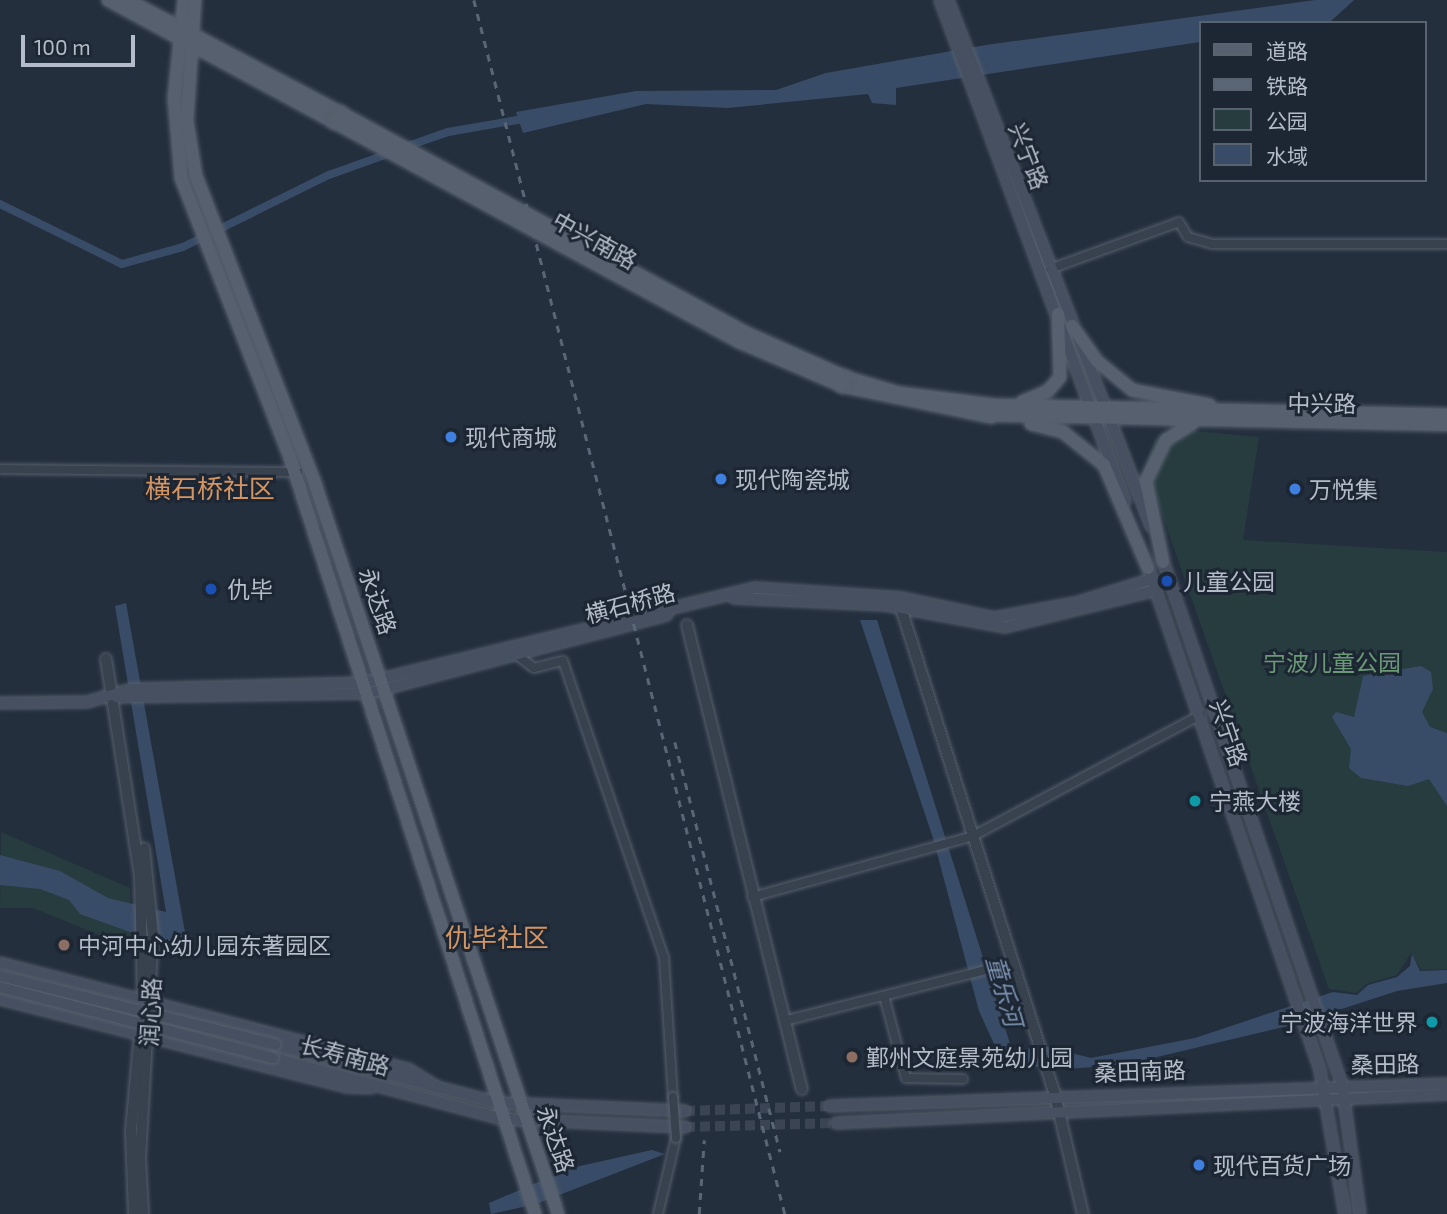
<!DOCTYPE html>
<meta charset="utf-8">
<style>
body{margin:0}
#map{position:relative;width:1447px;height:1214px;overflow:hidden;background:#242f3e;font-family:"Exo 2","Noto Sans SC",sans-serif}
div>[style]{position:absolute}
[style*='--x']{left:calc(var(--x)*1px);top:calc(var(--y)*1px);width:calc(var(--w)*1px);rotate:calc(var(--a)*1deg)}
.green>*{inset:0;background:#263c3f}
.water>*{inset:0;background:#394c67}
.canal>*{height:8px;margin:-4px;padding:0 4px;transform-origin:4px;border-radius:4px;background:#394c67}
.secondary-tunnel>*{height:10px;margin-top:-5px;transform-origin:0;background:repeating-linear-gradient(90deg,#3a4453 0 10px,transparent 0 15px)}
.roads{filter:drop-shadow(0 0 2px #565f6c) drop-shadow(0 0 2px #565f6c)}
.minor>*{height:8px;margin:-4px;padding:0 4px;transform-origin:4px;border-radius:4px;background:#38414e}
.tertiary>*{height:10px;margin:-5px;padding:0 5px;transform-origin:5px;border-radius:5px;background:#38414e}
.secondary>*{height:10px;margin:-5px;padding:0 5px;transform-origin:5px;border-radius:5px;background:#465061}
.primary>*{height:12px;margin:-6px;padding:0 6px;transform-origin:6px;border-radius:6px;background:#56606e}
.rail>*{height:2.5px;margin-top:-1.25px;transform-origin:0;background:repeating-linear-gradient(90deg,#5a6575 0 7px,transparent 0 14px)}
.bridges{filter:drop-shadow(0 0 2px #565f6c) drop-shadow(0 0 2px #565f6c)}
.minor-bridge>*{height:8px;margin:-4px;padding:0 4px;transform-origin:4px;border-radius:4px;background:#38414e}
.secondary-bridge>*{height:10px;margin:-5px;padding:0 5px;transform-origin:5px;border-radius:5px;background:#465061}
.primary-bridge>*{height:12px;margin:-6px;padding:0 6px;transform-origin:6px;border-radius:6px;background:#56606e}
.dots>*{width:19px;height:19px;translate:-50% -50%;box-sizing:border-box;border:4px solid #1d2633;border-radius:50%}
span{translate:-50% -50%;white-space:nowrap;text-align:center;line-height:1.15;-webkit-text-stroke:6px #1d2633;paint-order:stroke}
.street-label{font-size:23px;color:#b4bcc9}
.poi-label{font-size:23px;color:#b4bcc9}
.left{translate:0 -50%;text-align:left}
.right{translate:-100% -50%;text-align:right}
.park-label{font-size:23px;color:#6b9a76}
.water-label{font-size:24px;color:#7c92b1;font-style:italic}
.quarter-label{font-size:26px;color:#d59563}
.legend{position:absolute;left:1199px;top:21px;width:228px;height:161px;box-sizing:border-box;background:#1d2633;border:2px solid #59626f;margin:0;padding:9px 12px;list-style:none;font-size:21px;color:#b4bcc9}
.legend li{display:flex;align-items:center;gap:14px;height:35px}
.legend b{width:35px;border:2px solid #59626f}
.scale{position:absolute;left:21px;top:35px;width:114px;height:32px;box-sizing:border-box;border:4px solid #b4bcc9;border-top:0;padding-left:9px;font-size:21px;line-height:24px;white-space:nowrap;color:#b4bcc9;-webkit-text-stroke:5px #1d2633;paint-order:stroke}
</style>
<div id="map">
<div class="green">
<i style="clip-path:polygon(1186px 430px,1259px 437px,1243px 540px,1447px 552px,1447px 969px,1421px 970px,1411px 953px,1397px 975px,1366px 984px,1357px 993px,1329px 989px,1145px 466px,1155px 439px)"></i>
<i style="clip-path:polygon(1px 832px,130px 888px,131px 948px,33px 908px,0 908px)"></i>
</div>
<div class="water">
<i style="clip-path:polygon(1315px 0,1354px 0,1329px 23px,1200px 23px,1200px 42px,896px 88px,896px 105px,872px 103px,868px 94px,728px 108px,646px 104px,523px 133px,516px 112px,636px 91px,776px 90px,826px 73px,986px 45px)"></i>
<i style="clip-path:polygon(126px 603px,188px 949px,185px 952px,80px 914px,69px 900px,40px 889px,0 885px,0 855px,60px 871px,108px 898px,166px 912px,115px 606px)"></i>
<i style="clip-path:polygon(860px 620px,877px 620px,1012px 1050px,1048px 1047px,1091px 1058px,1195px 1038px,1333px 992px,1357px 995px,1368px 985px,1397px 977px,1410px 966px,1412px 954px,1420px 971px,1447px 970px,1447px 983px,1397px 991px,1292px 1025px,1123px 1065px,1051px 1070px,1001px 1059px,979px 1011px,933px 838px)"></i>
<i style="clip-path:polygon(1421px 666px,1431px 672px,1433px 689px,1422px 712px,1430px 727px,1447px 733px,1447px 806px,1429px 779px,1408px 786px,1361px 778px,1349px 768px,1351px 749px,1332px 717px,1336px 712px,1354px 717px,1363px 676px)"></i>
<i style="clip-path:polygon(652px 1150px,665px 1154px,536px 1204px,491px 1214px,489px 1203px,571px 1168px)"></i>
</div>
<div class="canal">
<i style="--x:402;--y:148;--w:49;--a:-19.2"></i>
<i style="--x:448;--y:132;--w:82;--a:-9.8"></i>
<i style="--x:0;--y:204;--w:136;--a:26.2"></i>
<i style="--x:122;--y:264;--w:63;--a:-15.6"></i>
<i style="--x:183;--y:247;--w:163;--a:-26.3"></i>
<i style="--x:329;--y:175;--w:65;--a:-19.8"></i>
</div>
<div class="secondary-tunnel">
<i style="--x:685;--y:1111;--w:145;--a:-2"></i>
<i style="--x:685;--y:1127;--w:151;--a:-1.5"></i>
</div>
<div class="roads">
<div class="minor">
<i style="--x:1050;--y:269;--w:137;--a:-20"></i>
<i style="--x:1179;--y:222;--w:17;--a:59"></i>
<i style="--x:1188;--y:237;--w:25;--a:16"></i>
<i style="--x:1212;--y:244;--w:235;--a:0"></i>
<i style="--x:0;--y:469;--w:298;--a:0.6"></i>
<i style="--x:514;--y:653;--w:25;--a:37"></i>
<i style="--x:534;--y:668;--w:30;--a:-14"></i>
<i style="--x:563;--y:661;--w:314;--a:71.2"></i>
<i style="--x:664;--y:958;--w:139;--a:86.3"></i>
<i style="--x:752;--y:897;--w:229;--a:-15.4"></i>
<i style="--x:973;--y:836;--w:258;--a:-28"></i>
<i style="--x:884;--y:996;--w:85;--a:75"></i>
<i style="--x:906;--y:1078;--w:57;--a:1"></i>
<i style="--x:784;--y:1021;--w:233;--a:-14.2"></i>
<i style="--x:658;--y:1214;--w:78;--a:-76.7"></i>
</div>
<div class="tertiary">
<i style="--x:901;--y:608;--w:511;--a:72.45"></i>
<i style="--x:1055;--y:1095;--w:122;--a:76.8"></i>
<i style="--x:687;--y:625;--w:478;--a:76.1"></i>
<i style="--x:106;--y:659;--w:220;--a:81.1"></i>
<i style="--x:140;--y:876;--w:123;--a:88.6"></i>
<i style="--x:143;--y:999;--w:133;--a:95.2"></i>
<i style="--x:131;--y:1131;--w:83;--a:87.9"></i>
<i style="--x:143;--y:1214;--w:56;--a:-93.1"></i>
<i style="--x:140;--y:1158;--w:223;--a:-86.7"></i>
<i style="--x:153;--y:935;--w:87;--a:-95.9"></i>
</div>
<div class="secondary">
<i style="--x:940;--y:0;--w:534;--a:69.73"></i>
<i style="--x:948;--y:0;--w:564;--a:68.9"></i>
<i style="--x:1161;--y:555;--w:560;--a:71.14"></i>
<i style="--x:1342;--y:1085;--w:130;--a:82.1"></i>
<i style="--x:1146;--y:562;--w:537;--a:71.09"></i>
<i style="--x:1320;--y:1070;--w:146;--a:80.2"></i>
<i style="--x:734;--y:598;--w:152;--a:2.6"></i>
<i style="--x:886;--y:605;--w:121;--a:10.5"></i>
<i style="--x:1005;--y:627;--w:155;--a:-13.8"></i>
<i style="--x:116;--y:697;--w:253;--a:-0.9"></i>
<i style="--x:369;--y:693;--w:308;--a:-14.7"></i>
<i style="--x:0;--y:703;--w:87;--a:-0.7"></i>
<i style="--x:87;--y:702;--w:47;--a:-16.1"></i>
<i style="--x:132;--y:689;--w:233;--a:-1.5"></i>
<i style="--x:365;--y:683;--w:402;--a:-13.7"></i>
<i style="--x:756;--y:588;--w:145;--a:3.9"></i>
<i style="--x:901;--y:598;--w:95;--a:12.1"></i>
<i style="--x:994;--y:618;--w:83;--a:-10.4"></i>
<i style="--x:1076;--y:603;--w:80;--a:-17.5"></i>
<i style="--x:0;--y:963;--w:422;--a:14.6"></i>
<i style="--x:408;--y:1069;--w:36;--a:32"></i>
<i style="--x:0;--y:999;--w:358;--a:14.2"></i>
<i style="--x:347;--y:1087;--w:24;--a:2"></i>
<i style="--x:276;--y:1045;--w:230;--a:14.6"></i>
<i style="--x:499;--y:1103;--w:186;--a:2.5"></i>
<i style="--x:273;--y:1058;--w:238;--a:14.9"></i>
<i style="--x:503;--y:1119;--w:182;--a:2.5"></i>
<i style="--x:830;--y:1106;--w:617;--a:-2.04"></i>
<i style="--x:836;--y:1123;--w:612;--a:-2.72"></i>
</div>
<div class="primary">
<i style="--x:108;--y:0;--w:257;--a:28.4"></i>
<i style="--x:128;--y:0;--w:241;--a:27.9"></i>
<i style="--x:184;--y:0;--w:99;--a:95.8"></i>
<i style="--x:174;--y:98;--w:80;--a:85"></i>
<i style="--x:181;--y:178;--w:300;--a:68.7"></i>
<i style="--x:290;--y:458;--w:795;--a:72.04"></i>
<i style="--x:195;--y:0;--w:121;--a:93.8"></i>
<i style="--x:187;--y:121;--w:56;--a:80.7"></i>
<i style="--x:196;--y:176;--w:332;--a:68.8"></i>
<i style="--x:316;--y:486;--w:767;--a:71.61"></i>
<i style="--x:1072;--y:326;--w:43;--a:54.5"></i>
<i style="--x:1097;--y:361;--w:45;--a:39.6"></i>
<i style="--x:1132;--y:390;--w:79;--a:10.9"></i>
<i style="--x:845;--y:377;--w:56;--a:16.5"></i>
<i style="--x:899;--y:393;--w:95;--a:7.3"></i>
<i style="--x:842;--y:386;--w:153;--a:11.7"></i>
<i style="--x:1022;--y:402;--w:28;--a:-23"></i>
<i style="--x:1048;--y:391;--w:18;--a:-49"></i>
<i style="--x:1060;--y:377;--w:63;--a:-91.8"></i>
<i style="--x:986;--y:405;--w:461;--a:1.2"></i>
<i style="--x:985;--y:415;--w:462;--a:1.2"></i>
<i style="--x:1031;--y:424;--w:33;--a:14"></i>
<i style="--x:1063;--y:432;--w:53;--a:38.8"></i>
<i style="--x:1104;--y:465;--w:112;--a:66.9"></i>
<i style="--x:1163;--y:562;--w:83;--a:-101.9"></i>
<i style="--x:1146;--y:481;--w:46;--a:-64"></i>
<i style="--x:1166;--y:440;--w:31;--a:-32"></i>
</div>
</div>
<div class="rail">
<i style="--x:474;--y:0;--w:1253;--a:75.63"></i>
<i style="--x:675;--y:742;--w:423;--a:75.6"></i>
<i style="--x:699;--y:1214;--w:74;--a:-86.1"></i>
</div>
<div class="bridges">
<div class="minor-bridge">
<i style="--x:673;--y:1097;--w:41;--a:85.8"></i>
</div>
<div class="secondary-bridge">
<i style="--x:0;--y:976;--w:284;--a:14"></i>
<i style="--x:0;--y:987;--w:282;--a:14.6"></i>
</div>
<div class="primary-bridge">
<i style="--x:341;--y:113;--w:459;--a:28.5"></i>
<i style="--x:744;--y:332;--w:111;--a:24"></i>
<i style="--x:334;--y:122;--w:462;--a:28.5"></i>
<i style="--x:740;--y:342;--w:111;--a:23.3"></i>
</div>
</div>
<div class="dots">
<i style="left:451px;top:437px;background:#3f7fe0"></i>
<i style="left:721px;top:479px;background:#3f7fe0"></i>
<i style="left:1295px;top:489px;background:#3f7fe0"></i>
<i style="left:1167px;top:581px;background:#1a4fb4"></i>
<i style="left:211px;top:589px;background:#1a4fb4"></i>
<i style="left:1195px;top:801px;background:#0f9aa8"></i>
<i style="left:64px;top:945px;background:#8d6e63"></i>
<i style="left:1432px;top:1022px;background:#0f9aa8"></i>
<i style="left:852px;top:1057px;background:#8d6e63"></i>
<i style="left:1199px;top:1165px;background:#3f7fe0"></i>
</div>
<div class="street-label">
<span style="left:1029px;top:156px;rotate:69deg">兴宁路</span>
<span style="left:595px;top:240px;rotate:29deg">中兴南路</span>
<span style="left:1322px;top:403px;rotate:1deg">中兴路</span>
<span style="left:378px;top:601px;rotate:71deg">永达路</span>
<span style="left:630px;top:603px;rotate:-15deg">横石桥路</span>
<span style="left:1229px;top:733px;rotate:71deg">兴宁路</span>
<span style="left:150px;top:1012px;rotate:-87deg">润心路</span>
<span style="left:345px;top:1055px;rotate:15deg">长寿南路</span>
<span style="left:1385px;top:1064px;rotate:-1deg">桑田路</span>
<span style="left:1140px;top:1071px;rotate:-2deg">桑田南路</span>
<span style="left:556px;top:1139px;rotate:71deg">永达路</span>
</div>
<div class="poi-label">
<span class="left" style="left:465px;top:437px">现代商城</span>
<span class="left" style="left:735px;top:479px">现代陶瓷城</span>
<span class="left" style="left:1309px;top:489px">万悦集</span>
<span class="left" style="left:1183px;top:581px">儿童公园</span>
<span class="left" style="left:227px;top:589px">仇毕</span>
<span class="left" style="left:1209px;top:801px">宁燕大楼</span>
<span class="left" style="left:78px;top:945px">中河中心幼儿园东著园区</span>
<span class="right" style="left:1418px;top:1022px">宁波海洋世界</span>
<span class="left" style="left:866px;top:1057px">鄞州文庭景苑幼儿园</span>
<span class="left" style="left:1213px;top:1165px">现代百货广场</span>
</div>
<div class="park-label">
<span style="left:1332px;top:662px">宁波儿童公园</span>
</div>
<div class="water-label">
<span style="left:1005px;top:991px;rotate:74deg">童乐河</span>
</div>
<div class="quarter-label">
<span style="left:210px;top:488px">横石桥社区</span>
<span style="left:497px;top:937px">仇毕社区</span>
</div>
<ul class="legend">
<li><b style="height:9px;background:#56606e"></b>道路</li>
<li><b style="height:9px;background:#5a6575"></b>铁路</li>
<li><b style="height:19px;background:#263c3f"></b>公园</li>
<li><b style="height:19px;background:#394c67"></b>水域</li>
</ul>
<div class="scale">100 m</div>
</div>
